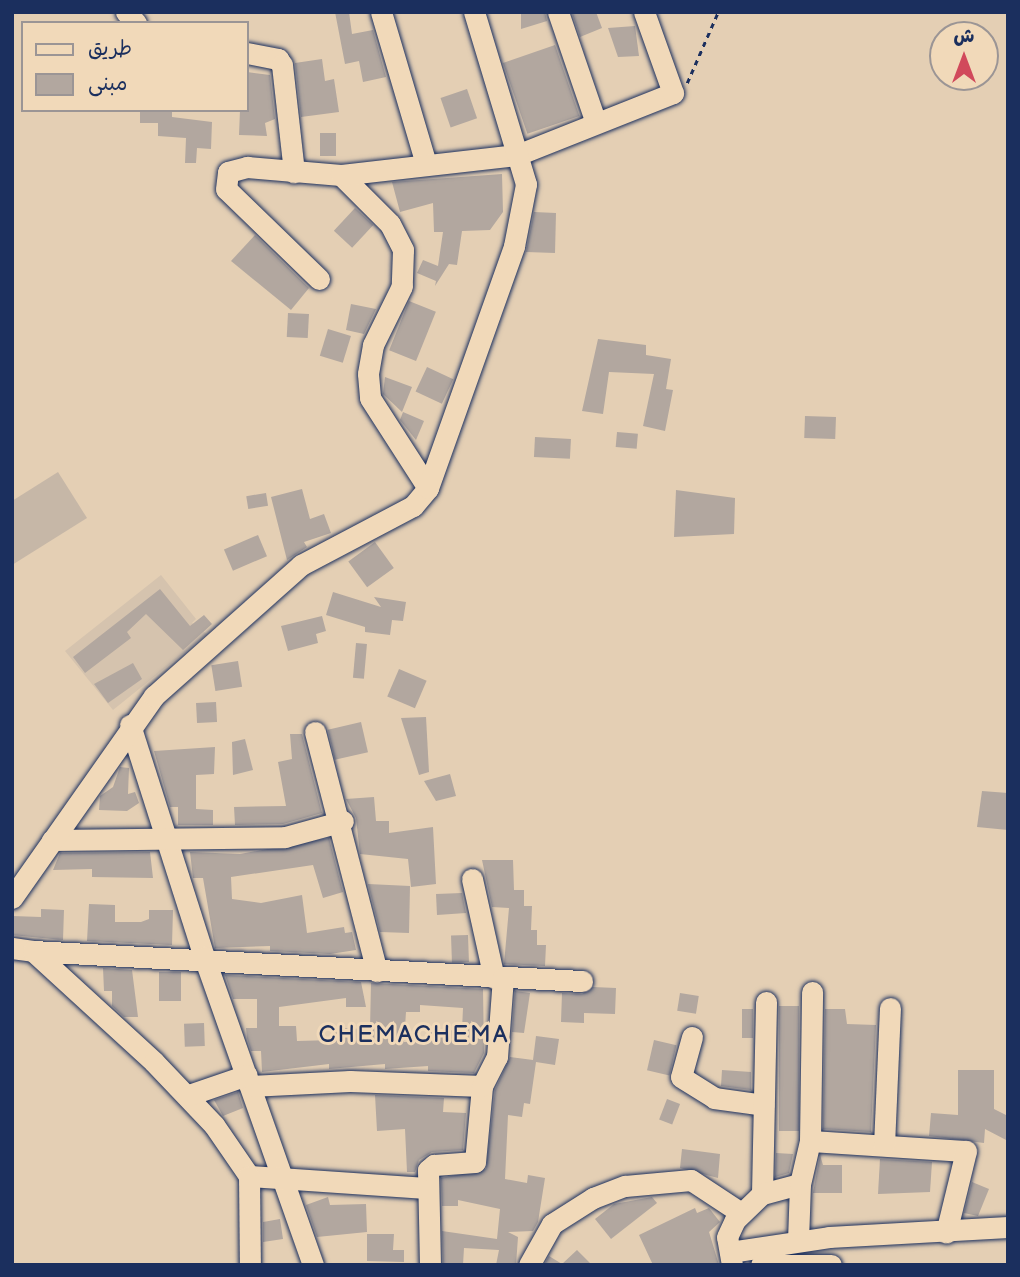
<!DOCTYPE html>
<meta charset="utf-8">
<style>
body{margin:0}
#map{position:relative;width:1020px;height:1277px;overflow:hidden;background:#e4cfb4;font-family:"Balsamiq Sans","Playpen Sans Arabic",sans-serif}
div>[style]{position:absolute}
[style*='--x']{left:calc(var(--x)*1px);top:calc(var(--y)*1px);width:calc(var(--w)*1px);rotate:calc(var(--a)*1deg)}
.built>*{inset:0;background:#d5c3ae}
.green>*{inset:0;background:#c6b7a7}
.building>*{inset:0;background:#b2a79f;transform-origin:0 0}
.path>*{height:2.5px;margin-top:-1.25px;transform-origin:0;background:repeating-linear-gradient(90deg,#1b2f5e 0 5px,transparent 0 10px)}
.roads{filter:drop-shadow(0 0 2px #1b2f5e) drop-shadow(0 0 2px #1b2f5e)}
.minor>*{height:21px;margin:-10.5px;padding:0 10.5px;transform-origin:10.5px;border-radius:10.5px;background:#f1d9b9}
span{translate:-50% -50%;white-space:nowrap;text-align:center;line-height:1.15;-webkit-text-stroke:6px #f1d9b9;paint-order:stroke}
.quarter-label{font-size:24px;color:#1b2f5e;letter-spacing:2px}
.frame{position:absolute;inset:0;border:14px solid #1b2f5e;pointer-events:none}
.legend{position:absolute;left:21px;top:21px;width:228px;height:91px;box-sizing:border-box;background:#f1d9b9;border:2px solid #9b9595;margin:0;padding:9px 12px;list-style:none;font-size:21px;color:#1b2f5e}
.legend li{display:flex;align-items:center;gap:14px;height:35px}
.legend b{width:35px;border:2px solid #9b9595}
.north{position:absolute;left:929px;top:21px;width:70px;height:70px;box-sizing:border-box;background:#f1d9b9;border:2px solid #9b9595;border-radius:50%;rotate:0deg;font-size:19px;font-weight:700;line-height:28px;text-align:center;color:#1b2f5e}
.north::after{content:'';display:block;margin:auto;width:24px;height:32px;background:#d1495b;clip-path:polygon(50% 0,100% 100%,50% 72%,0 100%)}
</style>
<div id="map">
<div class="built">
<i style="clip-path:polygon(161px 575px,196px 619px,192px 623px,207px 634px,113px 710px,65px 651px)"></i>
</div>
<div class="green">
<i style="clip-path:polygon(58px 472px,87px 518px,12px 565px,12px 501px)"></i>
</div>
<div class="building">
<i style="clip-path:polygon(335px 12px,349px 12px,352px 34px,373px 30px,386px 77px,363px 82px,359px 61px,345px 64px)"></i>
<i style="clip-path:polygon(521px 12px,545px 12px,547px 21px,521px 29px)"></i>
<i style="clip-path:polygon(596px 12px,602px 28px,580px 37px,572px 13px)"></i>
<i style="clip-path:polygon(635px 26px,639px 56px,618px 57px,608px 28px)"></i>
<i style="left:555px;top:45px;width:75px;height:55px;rotate:71deg"></i>
<i style="clip-path:polygon(322px 59px,325px 81px,334px 79px,339px 112px,301px 117px,295px 63px)"></i>
<i style="clip-path:polygon(247px 72px,270px 75px,275px 119px,265px 123px,267px 136px,239px 135px,240px 110px,247px 110px)"></i>
<i style="left:467px;top:89px;width:31px;height:28px;rotate:71deg"></i>
<i style="clip-path:polygon(140px 110px,172px 110px,172px 117px,212px 122px,211px 149px,197px 148px,196px 163px,185px 163px,186px 138px,158px 136px,158px 123px,140px 123px)"></i>
<i style="left:336px;top:133px;width:23px;height:16px;rotate:90deg"></i>
<i style="clip-path:polygon(502px 174px,503px 212px,490px 230px,462px 231px,457px 265px,449px 264px,435px 286px,436px 281px,417px 273px,423px 260px,438px 266px,443px 232px,434px 232px,433px 203px,400px 212px,392px 182px)"></i>
<i style="left:355px;top:208px;width:25px;height:31px;rotate:43deg"></i>
<i style="clip-path:polygon(534px 212px,556px 213px,555px 253px,526px 252px)"></i>
<i style="clip-path:polygon(255px 235px,309px 288px,291px 310px,231px 261px)"></i>
<i style="left:409px;top:301px;width:29px;height:53px;rotate:22deg"></i>
<i style="clip-path:polygon(351px 304px,376px 309px,364px 334px,346px 330px)"></i>
<i style="left:288px;top:313px;width:21px;height:24px;rotate:3deg"></i>
<i style="left:328px;top:329px;width:24px;height:28px;rotate:17deg"></i>
<i style="clip-path:polygon(598px 339px,646px 345px,646px 355px,671px 359px,666px 389px,673px 390px,665px 431px,643px 426px,654px 374px,609px 372px,603px 414px,582px 411px)"></i>
<i style="left:427px;top:367px;width:29px;height:27px;rotate:25deg"></i>
<i style="clip-path:polygon(385px 377px,412px 387px,402px 412px,383px 394px)"></i>
<i style="clip-path:polygon(403px 412px,424px 421px,416px 440px,400px 420px)"></i>
<i style="left:805px;top:416px;width:31px;height:22px;rotate:2deg"></i>
<i style="left:617px;top:432px;width:21px;height:15px;rotate:5deg"></i>
<i style="left:535px;top:437px;width:36px;height:20px;rotate:3deg"></i>
<i style="clip-path:polygon(302px 489px,310px 519px,324px 514px,331px 533px,304px 542px,307px 547px,287px 560px,271px 497px)"></i>
<i style="clip-path:polygon(676px 490px,735px 498px,734px 534px,674px 537px)"></i>
<i style="left:266px;top:493px;width:13px;height:20px;rotate:81deg"></i>
<i style="left:258px;top:535px;width:23px;height:37px;rotate:67deg"></i>
<i style="left:375px;top:542px;width:32px;height:33px;rotate:54deg"></i>
<i style="clip-path:polygon(160px 589px,190px 626px,204px 615px,212px 624px,183px 650px,146px 614px,127px 632px,131px 638px,85px 673px,73px 657px)"></i>
<i style="clip-path:polygon(333px 592px,381px 607px,374px 597px,406px 602px,403px 621px,392px 620px,390px 635px,365px 632px,365px 627px,326px 615px)"></i>
<i style="clip-path:polygon(322px 616px,326px 631px,316px 634px,318px 643px,288px 651px,281px 626px)"></i>
<i style="left:356px;top:643px;width:11px;height:35px;rotate:5deg"></i>
<i style="left:238px;top:661px;width:26px;height:27px;rotate:81deg"></i>
<i style="clip-path:polygon(133px 663px,142px 679px,108px 703px,94px 684px)"></i>
<i style="left:399px;top:669px;width:30px;height:30px;rotate:23deg"></i>
<i style="left:216px;top:702px;width:20px;height:20px;rotate:87deg"></i>
<i style="clip-path:polygon(426px 717px,429px 772px,419px 775px,401px 718px)"></i>
<i style="left:361px;top:722px;width:31px;height:34px;rotate:77deg"></i>
<i style="clip-path:polygon(290px 734px,302px 734px,322px 813px,283px 824px,235px 825px,234px 807px,286px 806px,278px 762px,292px 759px)"></i>
<i style="clip-path:polygon(245px 739px,253px 770px,233px 775px,232px 742px)"></i>
<i style="clip-path:polygon(215px 747px,214px 774px,196px 775px,196px 809px,213px 810px,213px 825px,178px 825px,178px 807px,170px 807px,154px 751px)"></i>
<i style="clip-path:polygon(120px 767px,129px 768px,128px 794px,135px 792px,139px 803px,127px 811px,99px 810px,100px 796px,113px 787px)"></i>
<i style="clip-path:polygon(450px 774px,456px 796px,436px 801px,424px 781px)"></i>
<i style="clip-path:polygon(982px 791px,1008px 793px,1008px 830px,977px 827px)"></i>
<i style="clip-path:polygon(374px 797px,376px 821px,389px 821px,389px 833px,433px 827px,436px 884px,411px 887px,408px 859px,360px 854px,356px 818px,346px 799px)"></i>
<i style="clip-path:polygon(329px 838px,343px 892px,323px 898px,313px 865px,231px 877px,232px 899px,261px 903px,302px 895px,307px 933px,344px 927px,345px 933px,352px 932px,356px 950px,330px 954px,270px 951px,270px 946px,215px 948px,203px 878px,193px 878px,190px 852px,240px 854px)"></i>
<i style="clip-path:polygon(150px 852px,153px 878px,92px 877px,92px 869px,53px 870px,60px 853px)"></i>
<i style="clip-path:polygon(482px 860px,513px 860px,514px 890px,524px 890px,524px 906px,532px 906px,531px 930px,537px 930px,537px 945px,546px 945px,545px 966px,504px 964px,509px 908px,492px 907px)"></i>
<i style="clip-path:polygon(368px 884px,410px 886px,409px 933px,380px 932px)"></i>
<i style="clip-path:polygon(462px 893px,466px 913px,437px 915px,436px 894px)"></i>
<i style="clip-path:polygon(89px 904px,115px 905px,115px 922px,141px 922px,149px 919px,149px 910px,173px 910px,172px 945px,87px 941px)"></i>
<i style="clip-path:polygon(41px 909px,64px 910px,63px 940px,12px 935px,12px 916px,41px 917px)"></i>
<i style="left:468px;top:935px;width:27px;height:17px;rotate:88deg"></i>
<i style="clip-path:polygon(103px 968px,132px 970px,138px 1017px,124px 1017px,112px 1006px,112px 991px,104px 991px)"></i>
<i style="left:159px;top:972px;width:22px;height:29px"></i>
<i style="clip-path:polygon(evenodd,225px 975px,361px 982px,366px 1007px,346px 1007px,346px 998px,279px 1007px,279px 1026px,296px 1026px,297px 1041px,334px 1040px,335px 1028px,370px 1029px,371px 983px,483px 989px,484px 1053px,474px 1073px,428px 1071px,428px 1066px,385px 1069px,385px 1064px,329px 1069px,329px 1064px,262px 1072px,261px 1051px,251px 1051px,247px 1038px,246px 1028px,257px 1028px,257px 999px,233px 999px,225px 975px,420px 1005px,463px 1008px,462px 1030px,428px 1031px,428px 1041px,404px 1042px,406px 1012px,420px 1012px,420px 1005px)"></i>
<i style="clip-path:polygon(593px 987px,616px 988px,615px 1014px,584px 1013px,584px 1023px,561px 1022px,562px 993px,582px 994px)"></i>
<i style="clip-path:polygon(515px 991px,530px 993px,524px 1033px,512px 1032px)"></i>
<i style="left:680px;top:993px;width:19px;height:18px;rotate:9deg"></i>
<i style="left:779px;top:1006px;width:20px;height:125px"></i>
<i style="left:742px;top:1009px;width:11px;height:29px"></i>
<i style="clip-path:polygon(825px 1009px,845px 1009px,847px 1024px,876px 1025px,871px 1132px,823px 1129px)"></i>
<i style="left:204px;top:1023px;width:23px;height:20px;rotate:88deg"></i>
<i style="clip-path:polygon(536px 1036px,559px 1039px,555px 1065px,536px 1062px,530px 1104px,524px 1103px,522px 1117px,508px 1115px,505px 1179px,527px 1183px,528px 1175px,545px 1178px,538px 1222px,533px 1231px,508px 1232px,518px 1237px,516px 1265px,496px 1265px,499px 1250px,464px 1248px,463px 1265px,443px 1265px,442px 1231px,497px 1239px,500px 1209px,458px 1200px,458px 1206px,442px 1206px,441px 1178px,486px 1169px,495px 1090px,510px 1057px,533px 1060px)"></i>
<i style="left:654px;top:1040px;width:23px;height:31px;rotate:13deg"></i>
<i style="clip-path:polygon(722px 1070px,751px 1072px,751px 1090px,721px 1086px)"></i>
<i style="clip-path:polygon(958px 1070px,994px 1070px,994px 1109px,1008px 1116px,1008px 1141px,985px 1129px,984px 1143px,929px 1136px,931px 1113px,958px 1115px)"></i>
<i style="clip-path:polygon(238px 1092px,243px 1108px,223px 1116px,214px 1100px)"></i>
<i style="clip-path:polygon(375px 1095px,444px 1098px,443px 1112px,466px 1113px,463px 1150px,432px 1152px,419px 1160px,415px 1172px,407px 1172px,405px 1129px,377px 1131px)"></i>
<i style="left:667px;top:1099px;width:14px;height:22px;rotate:21deg"></i>
<i style="clip-path:polygon(682px 1149px,720px 1154px,718px 1178px,680px 1168px)"></i>
<i style="clip-path:polygon(776px 1153px,793px 1154px,789px 1173px,775px 1177px)"></i>
<i style="clip-path:polygon(820px 1155px,823px 1165px,842px 1165px,842px 1193px,813px 1193px)"></i>
<i style="clip-path:polygon(880px 1159px,932px 1162px,930px 1192px,878px 1194px)"></i>
<i style="clip-path:polygon(972px 1182px,989px 1189px,978px 1216px,964px 1213px)"></i>
<i style="clip-path:polygon(328px 1197px,330px 1205px,366px 1204px,367px 1232px,317px 1237px,306px 1205px)"></i>
<i style="clip-path:polygon(652px 1197px,657px 1203px,611px 1239px,595px 1219px,614px 1204px)"></i>
<i style="clip-path:polygon(695px 1208px,697px 1213px,709px 1208px,720px 1222px,709px 1232px,719px 1265px,653px 1265px,639px 1235px)"></i>
<i style="clip-path:polygon(280px 1219px,283px 1239px,263px 1242px,263px 1222px)"></i>
<i style="clip-path:polygon(367px 1234px,394px 1234px,393px 1250px,404px 1250px,404px 1262px,367px 1261px)"></i>
<i style="clip-path:polygon(577px 1250px,592px 1265px,544px 1265px,549px 1256px,562px 1264px)"></i>
</div>
<div class="path">
<i style="--x:687;--y:83;--w:77;--a:-66.4"></i>
</div>
<div class="roads">
<div class="minor">
<i style="--x:126;--y:12;--w:15;--a:48"></i>
<i style="--x:381;--y:12;--w:159;--a:73.5"></i>
<i style="--x:558;--y:12;--w:117;--a:71.1"></i>
<i style="--x:247;--y:53;--w:32;--a:11"></i>
<i style="--x:278;--y:59;--w:7;--a:56"></i>
<i style="--x:282;--y:65;--w:108;--a:83.6"></i>
<i style="--x:341;--y:175;--w:69;--a:45"></i>
<i style="--x:390;--y:224;--w:29;--a:63"></i>
<i style="--x:403;--y:250;--w:36;--a:92"></i>
<i style="--x:402;--y:286;--w:66;--a:116.2"></i>
<i style="--x:373;--y:345;--w:29;--a:100"></i>
<i style="--x:368;--y:374;--w:24;--a:85"></i>
<i style="--x:370;--y:398;--w:107;--a:57.2"></i>
<i style="--x:319;--y:279;--w:129;--a:-135.9"></i>
<i style="--x:226;--y:189;--w:17;--a:-83"></i>
<i style="--x:228;--y:172;--w:20;--a:-15"></i>
<i style="--x:247;--y:167;--w:94;--a:4.9"></i>
<i style="--x:341;--y:175;--w:177;--a:-6.5"></i>
<i style="--x:517;--y:155;--w:168;--a:-21.7"></i>
<i style="--x:673;--y:93;--w:86;--a:-109.7"></i>
<i style="--x:130;--y:725;--w:244;--a:72.3"></i>
<i style="--x:204;--y:957;--w:327;--a:70.5"></i>
<i style="--x:315;--y:732;--w:247;--a:75.5"></i>
<i style="--x:52;--y:840;--w:233;--a:-0.7"></i>
<i style="--x:285;--y:837;--w:60;--a:-15.4"></i>
<i style="--x:472;--y:879;--w:101;--a:77.5"></i>
<i style="--x:12;--y:898;--w:247;--a:-54.9"></i>
<i style="--x:154;--y:696;--w:197;--a:-41.7"></i>
<i style="--x:301;--y:565;--w:127;--a:-27.8"></i>
<i style="--x:413;--y:506;--w:23;--a:-50"></i>
<i style="--x:428;--y:488;--w:257;--a:-70.4"></i>
<i style="--x:514;--y:246;--w:63;--a:-79"></i>
<i style="--x:526;--y:184;--w:180;--a:-106.8"></i>
<i style="--x:12;--y:948;--w:21;--a:8"></i>
<i style="--x:33;--y:951;--w:164;--a:42.5"></i>
<i style="--x:154;--y:1062;--w:87;--a:46.4"></i>
<i style="--x:214;--y:1125;--w:62;--a:55.5"></i>
<i style="--x:249;--y:1176;--w:178;--a:3.9"></i>
<i style="--x:33;--y:951;--w:550;--a:3.13"></i>
<i style="--x:692;--y:1037;--w:41;--a:105.4"></i>
<i style="--x:681;--y:1077;--w:39;--a:32"></i>
<i style="--x:714;--y:1098;--w:50;--a:8"></i>
<i style="--x:250;--y:1086;--w:100;--a:-2.9"></i>
<i style="--x:350;--y:1081;--w:132;--a:2.2"></i>
<i style="--x:189;--y:1095;--w:61;--a:-19"></i>
<i style="--x:810;--y:1141;--w:156;--a:3.7"></i>
<i style="--x:966;--y:1151;--w:84;--a:103.7"></i>
<i style="--x:884;--y:1145;--w:137;--a:-87.5"></i>
<i style="--x:249;--y:1176;--w:89;--a:89.4"></i>
<i style="--x:762;--y:1194;--w:192;--a:-88.8"></i>
<i style="--x:798;--y:1241;--w:57;--a:-88"></i>
<i style="--x:730;--y:1252;--w:100;--a:-8.6"></i>
<i style="--x:829;--y:1237;--w:179;--a:-3.2"></i>
<i style="--x:430;--y:1265;--w:95;--a:-91.2"></i>
<i style="--x:428;--y:1170;--w:8;--a:-40"></i>
<i style="--x:434;--y:1165;--w:41;--a:-4.2"></i>
<i style="--x:475;--y:1162;--w:76;--a:-84.7"></i>
<i style="--x:482;--y:1086;--w:33;--a:-63"></i>
<i style="--x:497;--y:1057;--w:79;--a:-85.7"></i>
<i style="--x:529;--y:1265;--w:47;--a:-60.7"></i>
<i style="--x:552;--y:1224;--w:49;--a:-32.4"></i>
<i style="--x:593;--y:1198;--w:34;--a:-21"></i>
<i style="--x:625;--y:1186;--w:66;--a:-5.2"></i>
<i style="--x:691;--y:1180;--w:60;--a:33.4"></i>
<i style="--x:732;--y:1265;--w:28;--a:-100"></i>
<i style="--x:727;--y:1237;--w:19;--a:-65"></i>
<i style="--x:735;--y:1220;--w:37;--a:-44"></i>
<i style="--x:762;--y:1194;--w:39;--a:-15"></i>
<i style="--x:800;--y:1184;--w:44;--a:-76.9"></i>
<i style="--x:810;--y:1141;--w:149;--a:-89.2"></i>
<i style="--x:761;--y:1265;--w:70;--a:0"></i>
</div>
</div>
<div class="quarter-label">
<span style="left:414px;top:1035px">CHEMACHEMA</span>
</div>
<div class="frame"></div>
<ul class="legend">
<li><b style="height:9px;background:#f1d9b9"></b>طريق</li>
<li><b style="height:19px;background:#b2a79f"></b>مبنى</li>
</ul>
<div class="north">ش</div>
</div>
